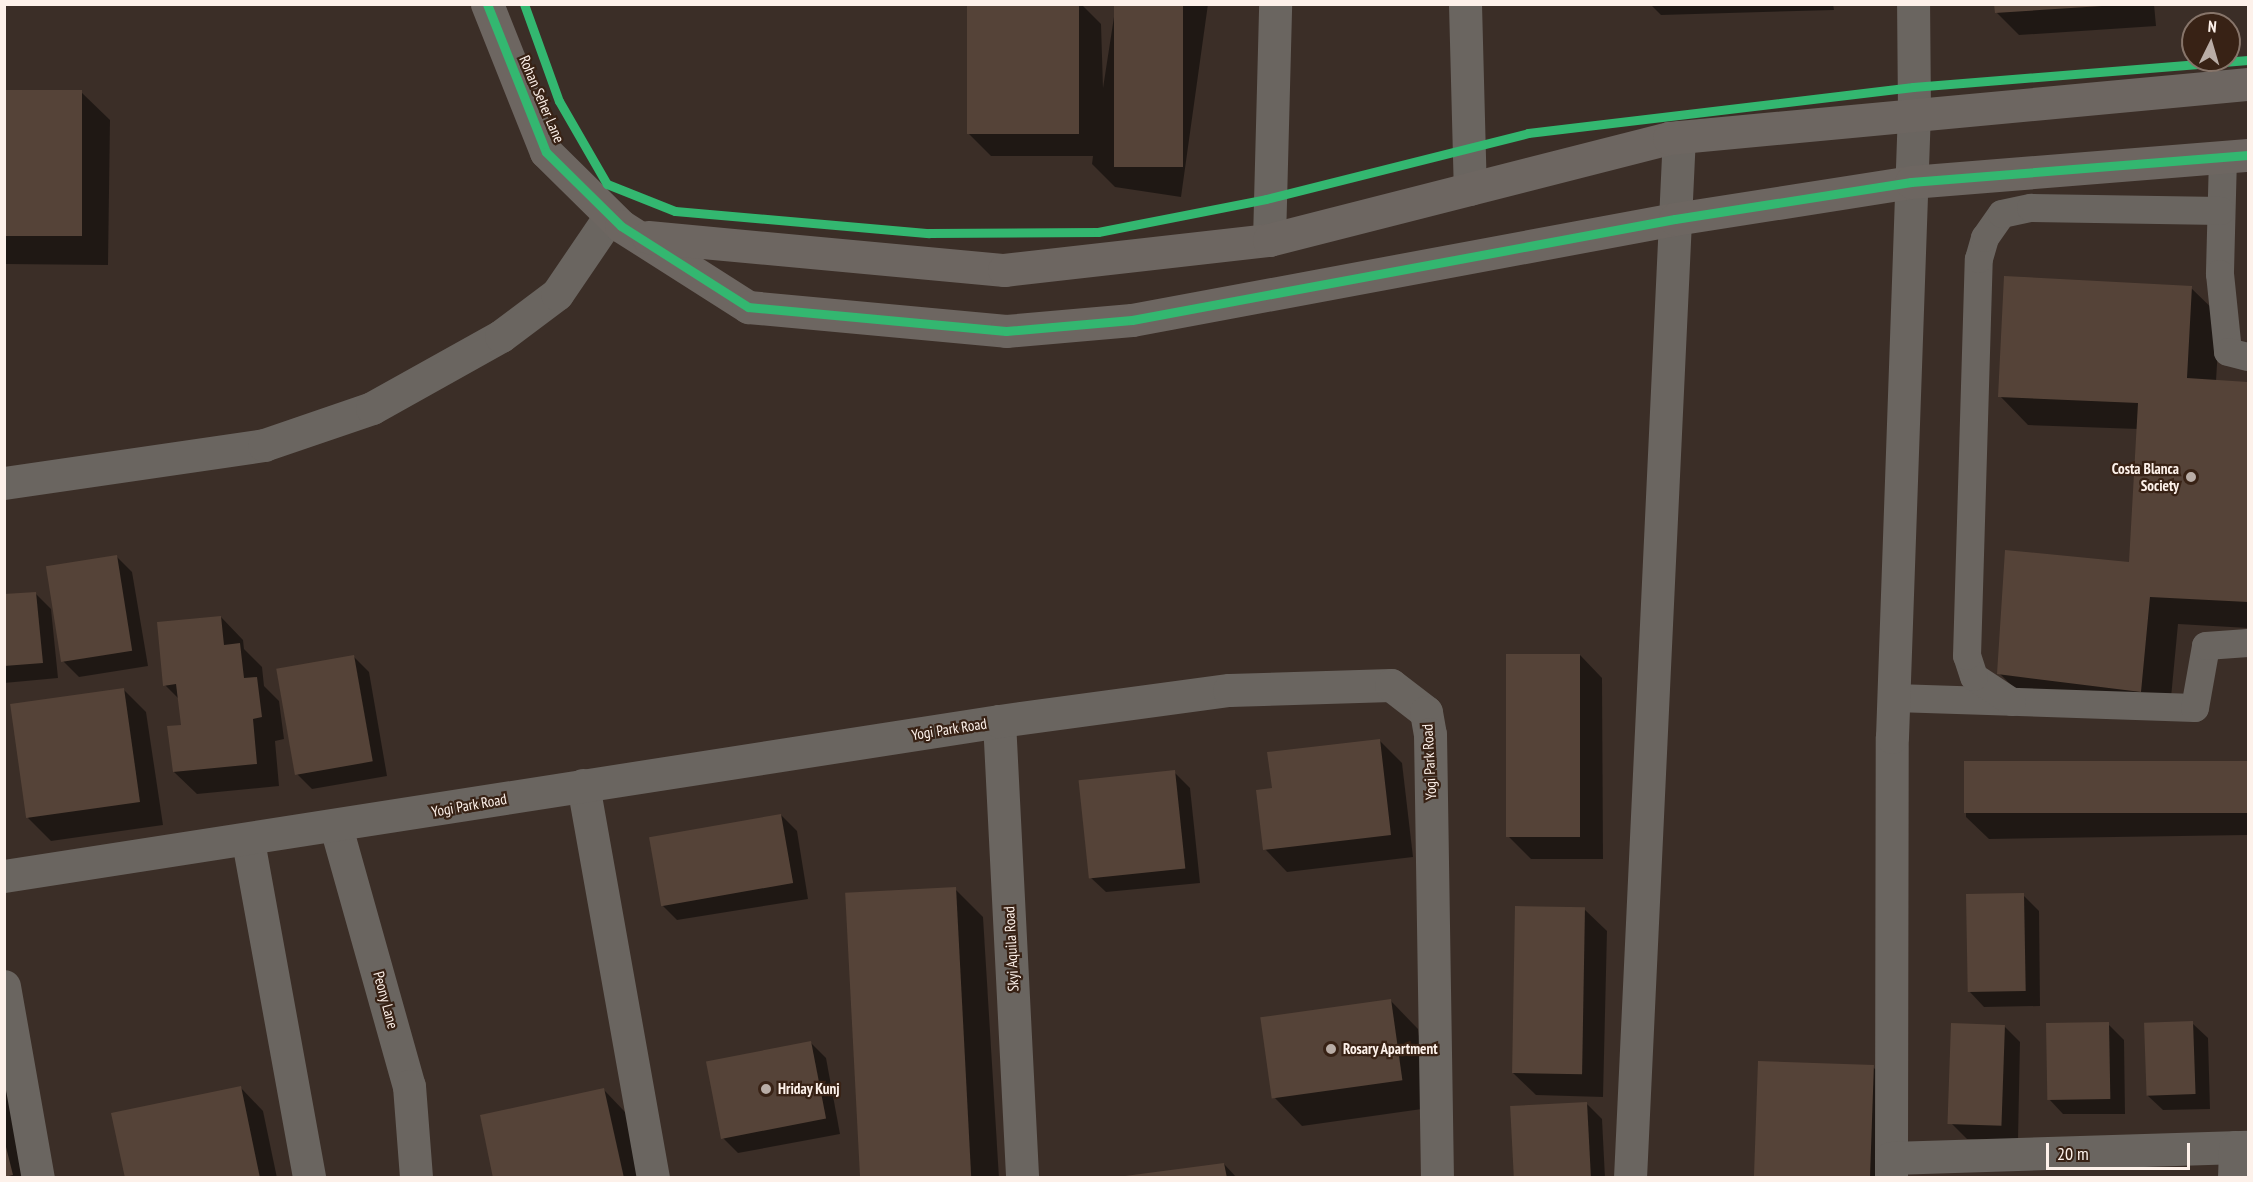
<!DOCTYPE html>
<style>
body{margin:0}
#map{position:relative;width:2253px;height:1182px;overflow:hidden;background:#3b2e27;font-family:"PT Sans Narrow",sans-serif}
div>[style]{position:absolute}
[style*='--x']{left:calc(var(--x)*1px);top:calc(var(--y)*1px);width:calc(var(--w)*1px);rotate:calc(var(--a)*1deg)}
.shadow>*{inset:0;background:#0007}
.building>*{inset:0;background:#554338;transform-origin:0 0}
.lane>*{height:28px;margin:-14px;padding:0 14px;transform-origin:14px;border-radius:14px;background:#6a6560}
.street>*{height:33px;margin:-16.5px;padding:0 16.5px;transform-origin:16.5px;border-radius:16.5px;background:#6a6560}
.secondary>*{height:33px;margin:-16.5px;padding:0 16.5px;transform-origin:16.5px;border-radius:16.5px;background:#6d6661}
.cycleway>*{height:9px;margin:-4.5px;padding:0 4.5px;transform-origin:4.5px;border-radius:4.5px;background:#33b770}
.dots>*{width:16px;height:16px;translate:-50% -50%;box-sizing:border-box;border:3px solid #382215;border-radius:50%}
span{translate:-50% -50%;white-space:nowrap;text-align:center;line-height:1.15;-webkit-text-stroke:4.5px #382215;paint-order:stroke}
.street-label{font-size:15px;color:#fdf1ea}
.poi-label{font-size:15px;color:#fdf1ea;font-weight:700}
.right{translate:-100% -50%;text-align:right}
.left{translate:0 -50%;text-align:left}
.frame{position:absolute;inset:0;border:6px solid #fdf1ea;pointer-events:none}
.north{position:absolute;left:2181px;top:12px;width:60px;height:60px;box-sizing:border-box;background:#382215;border:2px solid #87756a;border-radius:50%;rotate:5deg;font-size:16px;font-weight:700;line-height:24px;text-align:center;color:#fdf1ea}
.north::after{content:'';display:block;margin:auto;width:21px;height:27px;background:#b9ada6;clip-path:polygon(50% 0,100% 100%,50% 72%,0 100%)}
.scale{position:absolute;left:2046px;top:1143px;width:144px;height:27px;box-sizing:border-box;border:3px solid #fdf1ea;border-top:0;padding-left:8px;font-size:18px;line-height:21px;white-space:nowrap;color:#fdf1ea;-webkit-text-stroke:4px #382215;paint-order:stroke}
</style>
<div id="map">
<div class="shadow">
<i style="clip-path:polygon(968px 4px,1081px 4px,1101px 24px,1103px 88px,1116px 4px,1208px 4px,1181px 197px,1115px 187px,1092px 164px,1093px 156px,991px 156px,968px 133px)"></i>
<i style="clip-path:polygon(1650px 4px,1833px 4px,1834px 10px,1661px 15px)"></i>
<i style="clip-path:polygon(1996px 4px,2154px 4px,2156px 26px,2019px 35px,1996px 12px)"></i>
<i style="clip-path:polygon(4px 91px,81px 92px,110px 120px,108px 265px,4px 264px)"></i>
<i style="clip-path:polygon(2191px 288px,2220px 316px,2216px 381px,2248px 383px,2248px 628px,2178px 624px,2169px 719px,2027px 701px,1999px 673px,2130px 564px,2138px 429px,2028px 425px,2000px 396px)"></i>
<i style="clip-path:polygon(116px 556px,132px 572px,148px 666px,79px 677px,63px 661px)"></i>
<i style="clip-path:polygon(35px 593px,51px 609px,58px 678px,4px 683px,4px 596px)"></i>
<i style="clip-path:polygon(221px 617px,243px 640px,244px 649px,262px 667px,264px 686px,279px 701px,284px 739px,275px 741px,279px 786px,197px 794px,174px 772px,182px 726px,180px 700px,165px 685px)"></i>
<i style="clip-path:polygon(1580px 655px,1602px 678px,1603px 859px,1531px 859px,1508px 836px)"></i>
<i style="clip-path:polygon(353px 656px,369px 672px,387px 776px,312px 789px,296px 773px)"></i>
<i style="clip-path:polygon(124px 690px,146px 712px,163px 825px,51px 841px,28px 818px)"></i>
<i style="clip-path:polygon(1379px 740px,1402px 763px,1413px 857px,1287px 872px,1265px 849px,1273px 789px)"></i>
<i style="clip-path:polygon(2248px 762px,2248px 835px,1989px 839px,1966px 817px,1966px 766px)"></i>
<i style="clip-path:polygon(1174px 772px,1190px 788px,1200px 883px,1106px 892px,1090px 877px)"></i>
<i style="clip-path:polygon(781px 815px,797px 831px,808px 899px,677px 920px,661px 904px)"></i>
<i style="clip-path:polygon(955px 889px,983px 917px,999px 1178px,864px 1178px)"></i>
<i style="clip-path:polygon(2023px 895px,2039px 911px,2040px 1006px,1984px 1007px,1969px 991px)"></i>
<i style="clip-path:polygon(1584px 909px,1607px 931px,1603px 1097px,1536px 1095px,1513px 1073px)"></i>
<i style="clip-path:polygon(1390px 1000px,1418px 1029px,1429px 1108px,1302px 1126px,1274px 1097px)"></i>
<i style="clip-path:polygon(2192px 1023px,2208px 1038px,2210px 1109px,2163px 1110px,2147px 1095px)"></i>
<i style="clip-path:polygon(2108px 1024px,2124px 1040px,2125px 1114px,2063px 1114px,2048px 1098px)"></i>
<i style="clip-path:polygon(2004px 1026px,2020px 1042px,2018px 1140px,1967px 1139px,1951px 1123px)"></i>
<i style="clip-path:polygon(811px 1043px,826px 1058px,840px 1134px,738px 1153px,722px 1137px)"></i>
<i style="clip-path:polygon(1873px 1067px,1901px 1096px,1898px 1178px,1755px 1178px)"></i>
<i style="clip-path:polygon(241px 1088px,263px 1111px,277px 1178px,126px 1178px)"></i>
<i style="clip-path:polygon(4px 1090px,8px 1094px,25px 1178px,4px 1178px)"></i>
<i style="clip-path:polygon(604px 1090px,626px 1113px,641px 1178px,495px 1178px)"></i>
<i style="clip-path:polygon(1586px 1103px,1602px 1119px,1605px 1178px,1516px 1178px)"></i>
<i style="clip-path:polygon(1224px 1164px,1237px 1178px,1126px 1178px)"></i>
</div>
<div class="building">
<i style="left:967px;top:4px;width:112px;height:130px"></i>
<i style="left:1114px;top:4px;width:69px;height:163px"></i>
<i style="clip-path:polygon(1994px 4px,2101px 4px,2102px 6px,1995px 13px)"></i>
<i style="left:5px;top:90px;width:77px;height:146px"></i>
<i style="clip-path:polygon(2004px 276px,2192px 286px,2187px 378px,2248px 382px,2248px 602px,2150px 597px,2141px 692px,1997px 674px,2005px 550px,2129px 562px,2138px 403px,1998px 397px)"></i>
<i style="left:117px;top:555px;width:97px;height:72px;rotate:81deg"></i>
<i style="clip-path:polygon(36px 592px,43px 663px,4px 666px,4px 594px)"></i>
<i style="clip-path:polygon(221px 616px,224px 645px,240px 643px,244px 678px,257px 677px,262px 717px,253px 719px,257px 764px,173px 772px,167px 726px,181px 725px,176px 684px,163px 686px,157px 622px)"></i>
<i style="left:1506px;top:654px;width:74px;height:183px"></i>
<i style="left:354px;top:655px;width:108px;height:79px;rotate:80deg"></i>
<i style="left:124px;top:688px;width:115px;height:115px;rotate:82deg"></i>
<i style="clip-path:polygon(1380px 739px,1391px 835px,1263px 850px,1256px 790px,1272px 788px,1267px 752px)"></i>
<i style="left:2248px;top:761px;width:52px;height:284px;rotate:90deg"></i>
<i style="left:1175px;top:770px;width:99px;height:97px;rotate:84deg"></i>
<i style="left:781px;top:814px;width:70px;height:134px;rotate:80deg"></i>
<i style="left:956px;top:887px;width:291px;height:111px;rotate:87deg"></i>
<i style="left:2024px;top:893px;width:98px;height:58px;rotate:89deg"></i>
<i style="left:1515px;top:906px;width:70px;height:167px;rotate:1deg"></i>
<i style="left:1391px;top:999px;width:82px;height:132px;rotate:82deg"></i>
<i style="left:2193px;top:1021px;width:73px;height:49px;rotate:88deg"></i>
<i style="left:2109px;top:1022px;width:77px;height:63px;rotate:89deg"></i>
<i style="left:1951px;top:1023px;width:54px;height:101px;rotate:2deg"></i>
<i style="left:811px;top:1041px;width:79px;height:107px;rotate:79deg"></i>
<i style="left:1758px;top:1061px;width:116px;height:117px;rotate:2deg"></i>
<i style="clip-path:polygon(241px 1086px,260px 1178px,125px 1178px,111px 1113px)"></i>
<i style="clip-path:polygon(604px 1088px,624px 1178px,493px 1178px,480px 1115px)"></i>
<i style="left:1587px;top:1102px;width:76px;height:77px;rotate:87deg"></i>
<i style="clip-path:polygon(4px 1139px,13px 1175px,4px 1177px)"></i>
<i style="clip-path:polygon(1224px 1163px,1227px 1178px,1125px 1178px,1125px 1176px)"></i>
</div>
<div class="lane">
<i style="--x:2223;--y:157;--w:117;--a:91.5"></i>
<i style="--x:2220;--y:274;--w:78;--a:84.1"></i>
<i style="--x:2228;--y:352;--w:21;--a:14"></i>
<i style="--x:1895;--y:698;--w:300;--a:1.9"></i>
<i style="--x:2195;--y:708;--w:63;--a:-79.9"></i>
<i style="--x:2206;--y:646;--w:42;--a:-4.1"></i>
<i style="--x:2012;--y:702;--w:45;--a:-146.7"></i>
<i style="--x:1974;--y:677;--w:22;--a:-108"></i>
<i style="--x:1967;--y:656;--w:397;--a:-88.3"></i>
<i style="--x:1979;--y:259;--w:22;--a:-74"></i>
<i style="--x:1985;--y:238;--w:29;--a:-55"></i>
<i style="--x:2002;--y:214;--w:30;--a:-12"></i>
<i style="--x:2031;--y:208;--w:190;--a:0.9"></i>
</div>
<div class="street">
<i style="--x:1465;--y:4;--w:185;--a:88.5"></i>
<i style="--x:1269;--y:240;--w:236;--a:-88.5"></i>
<i style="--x:4;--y:483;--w:263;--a:-8.3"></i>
<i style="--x:264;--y:445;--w:114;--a:-18.9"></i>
<i style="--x:372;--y:408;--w:148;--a:-29.2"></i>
<i style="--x:501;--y:336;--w:70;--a:-36.9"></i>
<i style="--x:557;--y:294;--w:94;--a:-55.8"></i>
<i style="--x:999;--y:721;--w:458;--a:87.1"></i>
<i style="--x:583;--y:785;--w:399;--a:79.9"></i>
<i style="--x:336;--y:827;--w:269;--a:74.3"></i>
<i style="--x:409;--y:1086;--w:92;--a:85.6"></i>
<i style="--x:248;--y:841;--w:342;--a:79.7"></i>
<i style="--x:4;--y:876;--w:1007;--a:-8.85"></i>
<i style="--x:999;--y:721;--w:232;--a:-7.7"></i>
<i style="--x:1229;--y:690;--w:162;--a:-1.8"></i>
<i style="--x:1391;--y:685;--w:44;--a:37.6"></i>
<i style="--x:1426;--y:712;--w:22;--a:80"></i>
<i style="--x:1430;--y:734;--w:444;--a:89.1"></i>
<i style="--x:4;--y:986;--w:195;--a:80"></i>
<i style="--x:1891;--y:1158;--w:421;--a:-89.9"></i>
<i style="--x:1892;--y:737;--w:626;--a:-87.99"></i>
<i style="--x:1914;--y:111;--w:107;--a:-90.5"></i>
<i style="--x:1630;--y:1178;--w:1042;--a:-87.31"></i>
<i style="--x:1891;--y:1178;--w:20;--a:-90"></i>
<i style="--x:1891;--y:1158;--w:357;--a:-1.8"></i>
<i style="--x:2234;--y:1178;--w:31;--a:-88"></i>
</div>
<div class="secondary">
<i style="--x:487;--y:4;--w:159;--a:68.3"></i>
<i style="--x:546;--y:152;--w:105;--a:44.6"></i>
<i style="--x:621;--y:226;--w:151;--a:32.5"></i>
<i style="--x:748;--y:307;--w:259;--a:5.3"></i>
<i style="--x:1006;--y:331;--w:126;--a:-5"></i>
<i style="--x:1132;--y:320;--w:552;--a:-10.54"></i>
<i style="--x:1675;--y:219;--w:239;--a:-8.9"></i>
<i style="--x:1911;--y:182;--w:338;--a:-4.6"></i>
<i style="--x:648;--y:237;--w:358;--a:5.3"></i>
<i style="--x:1004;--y:270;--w:267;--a:-6.5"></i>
<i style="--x:1269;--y:240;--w:413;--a:-14.3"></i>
<i style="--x:1669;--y:138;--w:582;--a:-5.33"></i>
</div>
<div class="cycleway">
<i style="--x:487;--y:4;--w:159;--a:68.3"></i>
<i style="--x:546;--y:152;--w:105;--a:44.6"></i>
<i style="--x:621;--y:226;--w:151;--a:32.5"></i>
<i style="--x:748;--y:307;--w:259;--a:5.3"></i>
<i style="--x:1006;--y:331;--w:126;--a:-5"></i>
<i style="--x:1132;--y:320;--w:552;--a:-10.54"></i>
<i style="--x:1675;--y:219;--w:239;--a:-8.9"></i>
<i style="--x:1911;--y:182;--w:338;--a:-4.6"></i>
<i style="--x:524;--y:4;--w:103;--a:70.2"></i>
<i style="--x:559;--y:101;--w:96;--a:60"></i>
<i style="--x:607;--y:184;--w:73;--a:21.7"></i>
<i style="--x:675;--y:211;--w:255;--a:5"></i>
<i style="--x:929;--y:233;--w:169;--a:-0.3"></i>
<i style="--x:1098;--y:232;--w:171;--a:-11.1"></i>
<i style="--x:1266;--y:199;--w:270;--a:-14.1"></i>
<i style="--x:1528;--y:133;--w:388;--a:-6.8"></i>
<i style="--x:1913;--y:87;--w:336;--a:-4.6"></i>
</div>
<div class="dots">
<i style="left:2191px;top:477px;background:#b9ada6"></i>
<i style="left:1331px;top:1049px;background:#b9ada6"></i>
<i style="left:766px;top:1089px;background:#b9ada6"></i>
</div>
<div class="street-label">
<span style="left:542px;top:99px;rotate:67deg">Rohan Seher Lane</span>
<span style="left:949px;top:729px;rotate:-9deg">Yogi Park Road</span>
<span style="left:1429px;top:762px;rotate:-93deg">Yogi Park Road</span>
<span style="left:469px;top:805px;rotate:-10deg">Yogi Park Road</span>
<span style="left:1011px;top:949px;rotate:-93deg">Skyi Aquila Road</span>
<span style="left:386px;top:1000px;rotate:75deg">Peony Lane</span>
</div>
<div class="poi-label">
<span class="right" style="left:2179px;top:477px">Costa Blanca<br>Society</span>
<span class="left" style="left:1343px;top:1049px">Rosary Apartment</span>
<span class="left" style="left:778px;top:1089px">Hriday Kunj</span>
</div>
<div class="frame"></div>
<div class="north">N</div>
<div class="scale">20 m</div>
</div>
